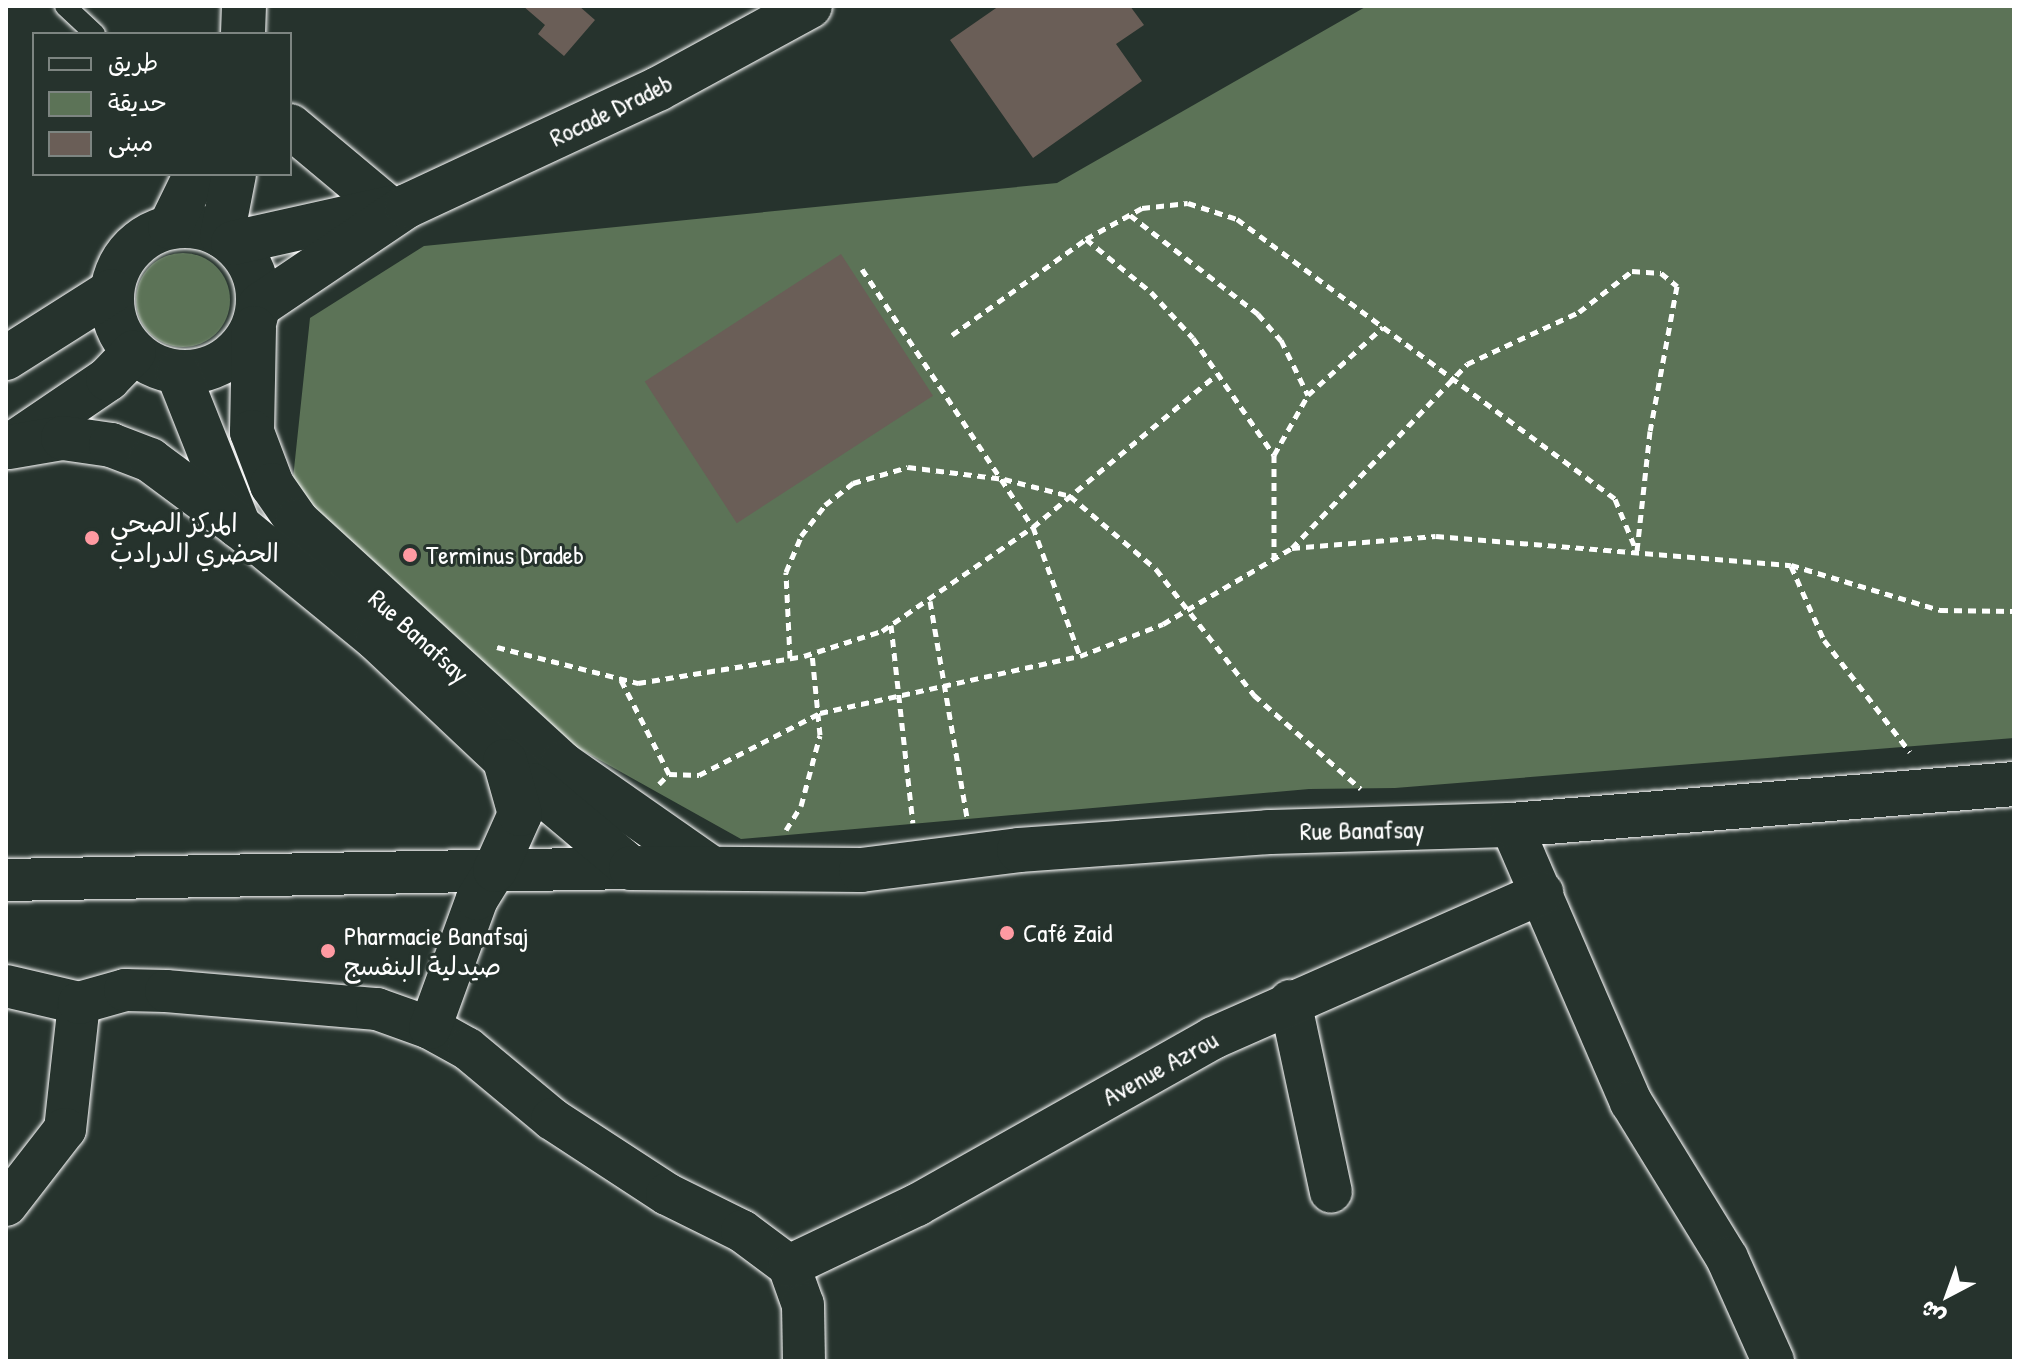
<!DOCTYPE html>
<meta charset="utf-8">
<style>
body{margin:0}
#map{position:relative;width:2020px;height:1367px;overflow:hidden;background:#26332d;font-family:"Patrick Hand","Playpen Sans Arabic",sans-serif}
div>[style]{position:absolute}
[style*='--x']{left:calc(var(--x)*1px);top:calc(var(--y)*1px);width:calc(var(--w)*1px);rotate:calc(var(--a)*1deg)}
.green>*{inset:0;background:#5c7357}
.round{border-radius:50%}
.building>*{inset:0;background:#6a5e57;transform-origin:0 0}
.path>*{height:5px;margin-top:-2.5px;transform-origin:0;background:repeating-linear-gradient(90deg,#fff 0 8px,transparent 0 14px)}
.roads{filter:drop-shadow(0 0 2px #fff) drop-shadow(0 0 2px #fff)}
.lane>*{height:20px;margin:-10px;padding:0 10px;transform-origin:10px;border-radius:10px;background:#26332d}
.street>*{height:42px;margin:-21px;padding:0 21px;transform-origin:21px;border-radius:21px;background:#26332d}
.secondary>*{height:44px;margin:-22px;padding:0 22px;transform-origin:22px;border-radius:22px;background:#26332d}
.secondary>.ring{margin:-22px;padding:0;box-sizing:content-box;background:none;border:44px solid #26332d;border-radius:50%}
.dots>*{width:22px;height:22px;translate:-50% -50%;box-sizing:border-box;border:4px solid #26332d;border-radius:50%}
span{translate:-50% -50%;white-space:nowrap;text-align:center;line-height:1.15;-webkit-text-stroke:6px #26332d;paint-order:stroke}
.street-label{font-size:26px;color:#fff}
.poi-label{font-size:26px;color:#fff}
.left{translate:0 -50%;text-align:left}
.frame{position:absolute;inset:0;border:8px solid #fff;pointer-events:none}
.legend{position:absolute;left:32px;top:32px;width:260px;height:144px;box-sizing:border-box;background:#26332d;border:2px solid #7d8581;margin:0;padding:10px 14px;list-style:none;font-size:24px;color:#fff}
.legend li{display:flex;align-items:center;gap:16px;height:40px}
.legend b{width:40px;border:2px solid #7d8581}
.north{position:absolute;left:1908px;top:1255px;width:80px;height:80px;-webkit-text-stroke:6px #26332d;paint-order:stroke;rotate:221deg;font-size:22px;font-weight:700;line-height:32px;text-align:center;color:#fff}
.north::after{content:'';display:block;margin:auto;width:28px;height:36px;background:#fff;clip-path:polygon(50% 0,100% 100%,50% 72%,0 100%)}
</style>
<div id="map">
<div class="green">
<i style="clip-path:polygon(1367px 6px,2014px 6px,2014px 738px,1395px 788px,1309px 789px,741px 839px,544px 729px,292px 488px,310px 318px,424px 246px,1057px 183px)"></i>
<i class="round" style="left:136px;top:253px;width:94px;height:94px"></i>
</div>
<div class="building">
<i style="clip-path:polygon(523px 6px,579px 6px,595px 20px,564px 56px,538px 34px,545px 25px)"></i>
<i style="clip-path:polygon(999px 6px,1130px 6px,1144px 25px,1116px 44px,1142px 81px,1033px 158px,950px 40px)"></i>
<i style="left:841px;top:254px;width:169px;height:234px;rotate:57deg"></i>
</div>
<div class="path">
<i style="--x:1130;--y:215;--w:162;--a:37.7"></i>
<i style="--x:1258;--y:314;--w:35;--a:49"></i>
<i style="--x:1281;--y:340;--w:61;--a:63.9"></i>
<i style="--x:1086;--y:239;--w:84;--a:39.2"></i>
<i style="--x:1151;--y:292;--w:62;--a:47.6"></i>
<i style="--x:1193;--y:338;--w:142;--a:55.3"></i>
<i style="--x:1274;--y:455;--w:103;--a:90"></i>
<i style="--x:862;--y:269;--w:310;--a:56.5"></i>
<i style="--x:1033;--y:527;--w:137;--a:70"></i>
<i style="--x:952;--y:335;--w:165;--a:-35.6"></i>
<i style="--x:1086;--y:239;--w:64;--a:-29"></i>
<i style="--x:1142;--y:208;--w:46;--a:-6.2"></i>
<i style="--x:1188;--y:203;--w:52;--a:18.1"></i>
<i style="--x:1237;--y:219;--w:470;--a:36.5"></i>
<i style="--x:1615;--y:499;--w:57;--a:67.5"></i>
<i style="--x:1274;--y:455;--w:69;--a:-60.5"></i>
<i style="--x:1308;--y:395;--w:101;--a:-42.2"></i>
<i style="--x:1292;--y:548;--w:254;--a:-46.4"></i>
<i style="--x:1467;--y:364;--w:123;--a:-24.9"></i>
<i style="--x:1579;--y:312;--w:67;--a:-37.7"></i>
<i style="--x:1632;--y:271;--w:29;--a:4"></i>
<i style="--x:1661;--y:273;--w:21;--a:39"></i>
<i style="--x:1677;--y:286;--w:147;--a:100.5"></i>
<i style="--x:1650;--y:431;--w:121;--a:96.2"></i>
<i style="--x:1791;--y:566;--w:81;--a:66"></i>
<i style="--x:1824;--y:640;--w:141;--a:52.5"></i>
<i style="--x:930;--y:601;--w:219;--a:80.3"></i>
<i style="--x:891;--y:625;--w:199;--a:83.7"></i>
<i style="--x:497;--y:647;--w:146;--a:14.3"></i>
<i style="--x:638;--y:683;--w:168;--a:-9.2"></i>
<i style="--x:804;--y:656;--w:82;--a:-17.8"></i>
<i style="--x:882;--y:631;--w:183;--a:-34.6"></i>
<i style="--x:1033;--y:527;--w:238;--a:-39.7"></i>
<i style="--x:790;--y:658;--w:86;--a:-92.7"></i>
<i style="--x:786;--y:572;--w:39;--a:-67"></i>
<i style="--x:801;--y:536;--w:39;--a:-52"></i>
<i style="--x:825;--y:505;--w:36;--a:-38"></i>
<i style="--x:853;--y:483;--w:57;--a:-16.2"></i>
<i style="--x:908;--y:467;--w:97;--a:7.1"></i>
<i style="--x:1004;--y:479;--w:68;--a:14.4"></i>
<i style="--x:1070;--y:496;--w:113;--a:40.3"></i>
<i style="--x:1156;--y:569;--w:160;--a:52.1"></i>
<i style="--x:1254;--y:695;--w:142;--a:41.3"></i>
<i style="--x:621;--y:680;--w:106;--a:62.9"></i>
<i style="--x:659;--y:784;--w:14;--a:-45"></i>
<i style="--x:669;--y:774;--w:30;--a:2"></i>
<i style="--x:699;--y:775;--w:136;--a:-27.1"></i>
<i style="--x:820;--y:713;--w:266;--a:-12.4"></i>
<i style="--x:1080;--y:656;--w:89;--a:-21.1"></i>
<i style="--x:1163;--y:624;--w:150;--a:-30.5"></i>
<i style="--x:1292;--y:548;--w:144;--a:-4.8"></i>
<i style="--x:1436;--y:536;--w:356;--a:4.7"></i>
<i style="--x:1791;--y:565;--w:156;--a:16.8"></i>
<i style="--x:1940;--y:610;--w:74;--a:0.8"></i>
<i style="--x:786;--y:830;--w:28;--a:-58"></i>
<i style="--x:801;--y:806;--w:73;--a:-75"></i>
<i style="--x:820;--y:735;--w:82;--a:-95.6"></i>
</div>
<div class="roads">
<div class="lane">
<i style="--x:65;--y:6;--w:41;--a:43"></i>
</div>
<div class="street">
<i style="--x:1511;--y:825;--w:302;--a:66.6"></i>
<i style="--x:1631;--y:1102;--w:183;--a:58.4"></i>
<i style="--x:1727;--y:1258;--w:113;--a:65.9"></i>
<i style="--x:6;--y:880;--w:625;--a:-1.1"></i>
<i style="--x:6;--y:986;--w:75;--a:13.1"></i>
<i style="--x:79;--y:1003;--w:127;--a:96.3"></i>
<i style="--x:65;--y:1129;--w:96;--a:127.8"></i>
<i style="--x:1290;--y:1001;--w:195;--a:77.9"></i>
<i style="--x:79;--y:1003;--w:48;--a:-15.8"></i>
<i style="--x:125;--y:990;--w:41;--a:1.4"></i>
<i style="--x:166;--y:991;--w:212;--a:4.9"></i>
<i style="--x:377;--y:1009;--w:56;--a:19.7"></i>
<i style="--x:430;--y:1028;--w:43;--a:28.9"></i>
<i style="--x:468;--y:1049;--w:109;--a:39.8"></i>
<i style="--x:552;--y:1119;--w:137;--a:33.1"></i>
<i style="--x:667;--y:1194;--w:84;--a:26.3"></i>
<i style="--x:742;--y:1231;--w:59;--a:36.7"></i>
<i style="--x:789;--y:1266;--w:41;--a:70.3"></i>
<i style="--x:803;--y:1305;--w:56;--a:89"></i>
<i style="--x:430;--y:1028;--w:137;--a:-70"></i>
<i style="--x:477;--y:899;--w:34;--a:-58"></i>
<i style="--x:789;--y:1266;--w:142;--a:-25.5"></i>
<i style="--x:917;--y:1205;--w:340;--a:-29.4"></i>
<i style="--x:1213;--y:1038;--w:360;--a:-23.8"></i>
</div>
<div class="secondary">
<i style="--x:243;--y:34;--w:28;--a:-88"></i>
<i style="--x:290;--y:126;--w:128;--a:39.9"></i>
<i class="ring" style="left:112px;top:226px;width:102px;height:102px"></i>
<i style="--x:170;--y:227;--w:59;--a:-63.9"></i>
<i style="--x:222;--y:236;--w:63;--a:-79"></i>
<i style="--x:233;--y:243;--w:161;--a:-12.6"></i>
<i style="--x:260;--y:305;--w:177;--a:-34"></i>
<i style="--x:407;--y:206;--w:277;--a:-25"></i>
<i style="--x:658;--y:89;--w:173;--a:-28.6"></i>
<i style="--x:254;--y:328;--w:104;--a:91.1"></i>
<i style="--x:252;--y:432;--w:57;--a:69.3"></i>
<i style="--x:272;--y:485;--w:44;--a:55.2"></i>
<i style="--x:297;--y:521;--w:360;--a:42.5"></i>
<i style="--x:562;--y:764;--w:182;--a:34.9"></i>
<i style="--x:6;--y:358;--w:125;--a:-32.3"></i>
<i style="--x:178;--y:373;--w:165;--a:68.3"></i>
<i style="--x:239;--y:526;--w:178;--a:39.3"></i>
<i style="--x:377;--y:639;--w:213;--a:43.3"></i>
<i style="--x:532;--y:785;--w:129;--a:40"></i>
<i style="--x:631;--y:868;--w:230;--a:0.5"></i>
<i style="--x:861;--y:870;--w:159;--a:-7.2"></i>
<i style="--x:1019;--y:850;--w:250;--a:-4.1"></i>
<i style="--x:1268;--y:832;--w:243;--a:-1.7"></i>
<i style="--x:1511;--y:825;--w:505;--a:-4.66"></i>
<i style="--x:14;--y:443;--w:114;--a:-34.2"></i>
<i style="--x:108;--y:379;--w:37;--a:-46"></i>
<i style="--x:9;--y:447;--w:55;--a:-9.5"></i>
<i style="--x:63;--y:438;--w:49;--a:8.3"></i>
<i style="--x:111;--y:445;--w:42;--a:21"></i>
<i style="--x:150;--y:460;--w:111;--a:36.6"></i>
<i style="--x:495;--y:870;--w:61;--a:-65.9"></i>
<i style="--x:520;--y:814;--w:55;--a:-105.8"></i>
</div>
</div>
<div class="dots">
<i style="left:92px;top:538px;background:#ff9aa2"></i>
<i style="left:410px;top:555px;background:#ff9aa2"></i>
<i style="left:1007px;top:933px;background:#ff9aa2"></i>
<i style="left:328px;top:951px;background:#ff9aa2"></i>
</div>
<div class="street-label">
<span style="left:611px;top:110px;rotate:-26deg">Rocade Dradeb</span>
<span style="left:419px;top:636px;rotate:42deg">Rue Banafsay</span>
<span style="left:1362px;top:830px;rotate:-1deg">Rue Banafsay</span>
<span style="left:1160px;top:1068px;rotate:-29deg">Avenue Azrou</span>
</div>
<div class="poi-label">
<span class="left" style="left:110px;top:538px">المركز الصحي<br>الحضري الدرادب</span>
<span class="left" style="left:426px;top:555px">Terminus Dradeb</span>
<span class="left" style="left:1023px;top:933px">Café Zaid</span>
<span class="left" style="left:344px;top:951px">Pharmacie Banafsaj<br>صيدلية البنفسج</span>
</div>
<div class="frame"></div>
<ul class="legend">
<li><b style="height:10px;background:#26332d"></b>طريق</li>
<li><b style="height:22px;background:#5c7357"></b>حديقة</li>
<li><b style="height:22px;background:#6a5e57"></b>مبنى</li>
</ul>
<div class="north">ش</div>
</div>
